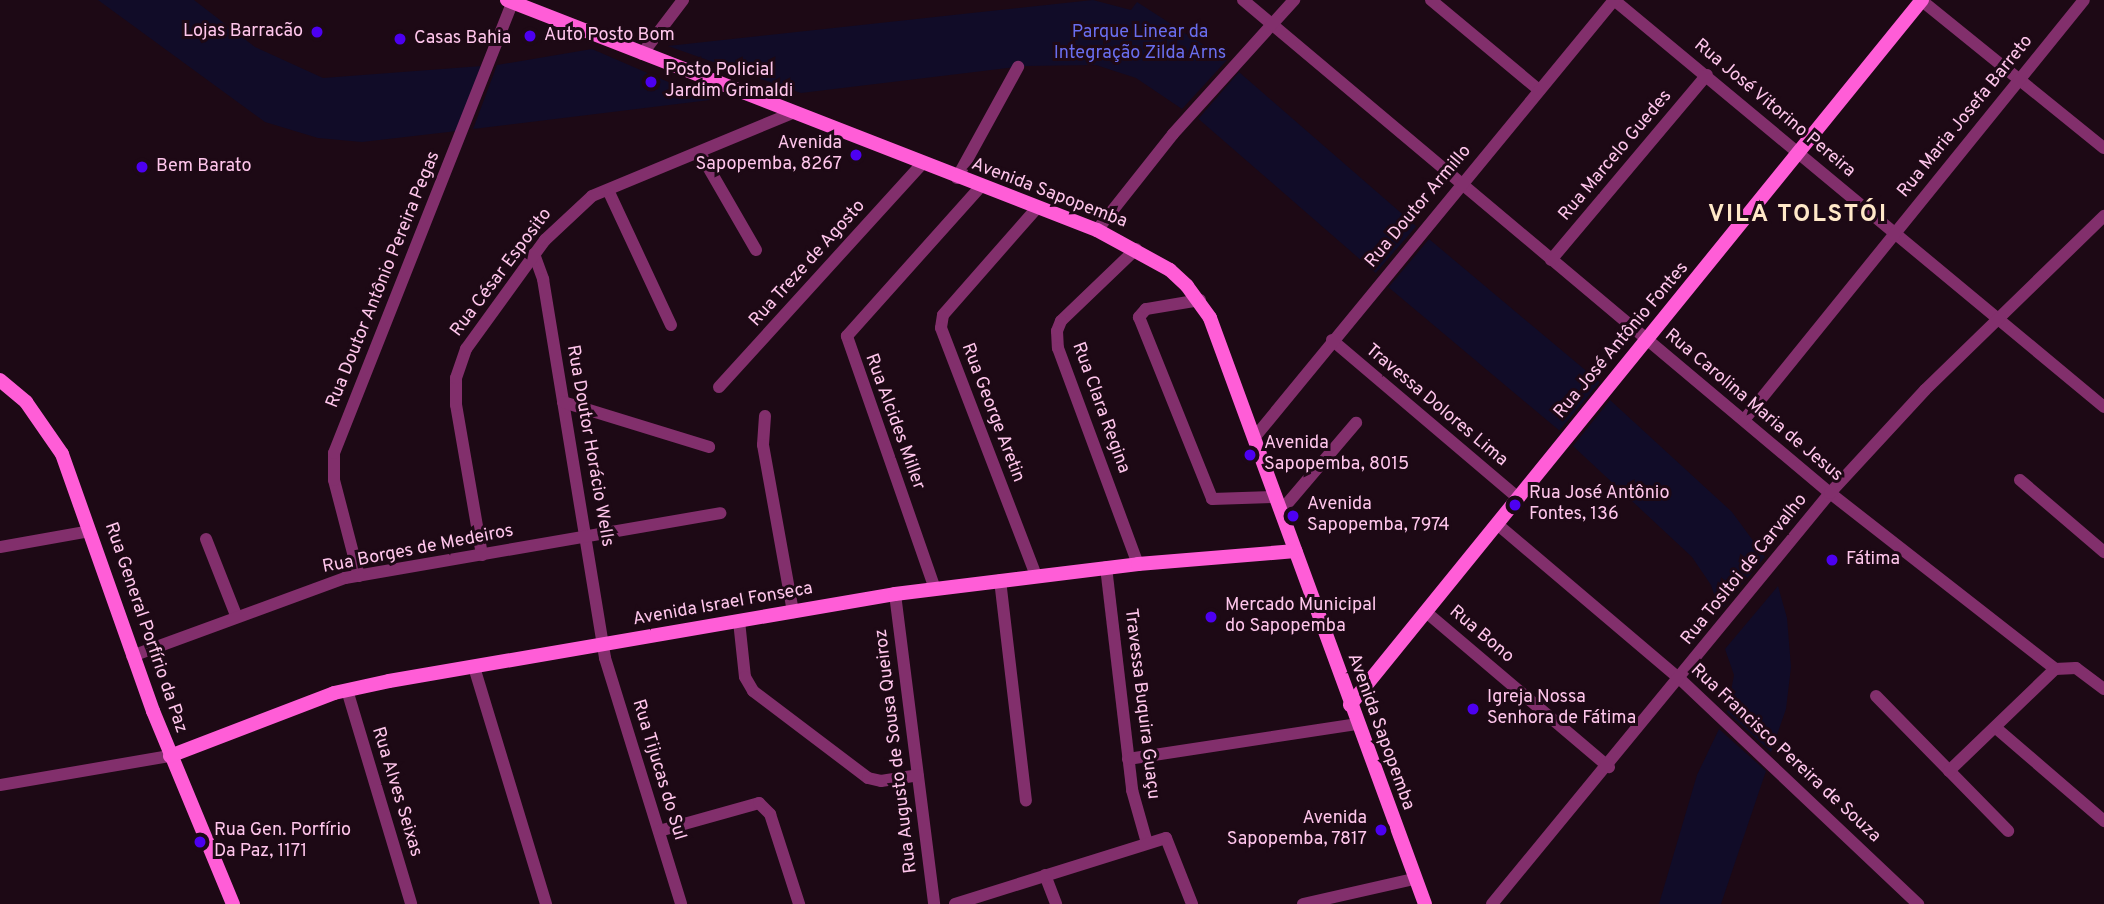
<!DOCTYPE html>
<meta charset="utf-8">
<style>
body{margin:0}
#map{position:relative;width:2104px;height:904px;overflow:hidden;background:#1d0915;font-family:Overpass,sans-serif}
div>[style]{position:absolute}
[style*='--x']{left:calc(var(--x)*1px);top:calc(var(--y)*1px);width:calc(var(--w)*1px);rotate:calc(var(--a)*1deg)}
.green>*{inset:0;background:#110c28;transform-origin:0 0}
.street>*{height:12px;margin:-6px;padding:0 6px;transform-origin:6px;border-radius:6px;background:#822f6c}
.secondary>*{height:14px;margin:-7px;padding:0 7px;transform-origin:7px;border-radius:7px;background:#ff5dd7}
.dots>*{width:19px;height:19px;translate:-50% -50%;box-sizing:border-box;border:4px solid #1d0915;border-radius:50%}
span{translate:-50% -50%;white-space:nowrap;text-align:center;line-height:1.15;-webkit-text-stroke:6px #1d0915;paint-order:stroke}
.poi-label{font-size:18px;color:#ffc6ec}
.right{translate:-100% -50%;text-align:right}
.left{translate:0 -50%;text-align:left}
.park-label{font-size:18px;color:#6a6eef}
.street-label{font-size:18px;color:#ffc6ec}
.district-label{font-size:24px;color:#ffe8c8;font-weight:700;letter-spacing:2px}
</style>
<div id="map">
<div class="green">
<i style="clip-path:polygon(98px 0,194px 0,255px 47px,323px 78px,482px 66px,457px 131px,362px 142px,318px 138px,265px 122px)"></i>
<i style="clip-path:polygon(1093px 0,1131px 10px,1137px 2px,1227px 60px,1182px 109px,1136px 78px,1096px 65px,1025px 66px,801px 93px,668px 46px)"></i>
<i style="clip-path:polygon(592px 49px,710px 100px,473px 129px,497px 65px)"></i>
<i style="left:1239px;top:72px;width:235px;height:62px;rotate:41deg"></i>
<i style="left:1429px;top:239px;width:223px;height:63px;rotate:40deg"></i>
<i style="clip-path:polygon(1610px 400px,1732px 512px,1765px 557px,1720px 611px,1711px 585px,1692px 557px,1573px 446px)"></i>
<i style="clip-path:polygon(1778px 586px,1787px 618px,1791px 667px,1786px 709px,1771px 752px,1727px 712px,1734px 675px,1725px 649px)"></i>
<i style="clip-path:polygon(1719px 729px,1766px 771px,1721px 904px,1659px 904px,1697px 775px)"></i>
</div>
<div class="street">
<i style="--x:1243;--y:0;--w:767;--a:40.03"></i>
<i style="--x:1830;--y:493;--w:286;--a:38"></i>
<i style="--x:1431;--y:0;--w:141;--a:39.8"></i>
<i style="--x:1614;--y:0;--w:637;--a:39.71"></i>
<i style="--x:1921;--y:0;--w:235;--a:39"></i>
<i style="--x:642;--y:54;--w:68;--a:-52.8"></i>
<i style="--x:700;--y:153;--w:112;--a:60"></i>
<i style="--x:957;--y:178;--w:127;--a:-61.2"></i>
<i style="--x:608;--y:190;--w:149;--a:65"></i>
<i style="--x:1036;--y:209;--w:141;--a:131.3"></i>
<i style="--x:943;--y:315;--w:13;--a:99"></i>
<i style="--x:941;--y:328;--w:266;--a:69"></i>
<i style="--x:1097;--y:230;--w:122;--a:-51.6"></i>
<i style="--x:1173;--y:134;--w:181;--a:-47.9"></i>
<i style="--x:1136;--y:249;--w:104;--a:136.2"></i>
<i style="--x:1061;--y:321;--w:11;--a:112"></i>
<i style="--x:1057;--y:331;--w:17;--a:87"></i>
<i style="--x:1058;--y:348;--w:230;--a:69.7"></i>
<i style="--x:534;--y:254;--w:27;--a:70"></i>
<i style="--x:543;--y:279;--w:384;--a:80.7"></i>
<i style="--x:605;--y:658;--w:257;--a:72.8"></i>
<i style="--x:1551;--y:260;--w:242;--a:-49.9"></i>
<i style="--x:1200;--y:300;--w:55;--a:170.5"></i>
<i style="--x:1146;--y:309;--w:11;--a:131"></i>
<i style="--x:1139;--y:317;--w:196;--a:68.1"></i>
<i style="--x:1212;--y:499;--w:64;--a:-1.8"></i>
<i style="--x:1332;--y:340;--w:244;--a:40.3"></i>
<i style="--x:719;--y:387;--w:302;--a:-47.7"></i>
<i style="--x:563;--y:402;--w:153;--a:17.1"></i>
<i style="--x:765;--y:416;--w:29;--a:94"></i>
<i style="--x:763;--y:445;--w:170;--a:79.8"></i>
<i style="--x:1744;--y:420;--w:540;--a:-51.01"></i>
<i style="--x:1254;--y:438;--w:567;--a:-50.58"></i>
<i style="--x:2020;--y:480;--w:111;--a:40.6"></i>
<i style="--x:1281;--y:511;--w:116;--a:-49.6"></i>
<i style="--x:1497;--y:524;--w:240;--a:40.3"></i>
<i style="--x:1680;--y:679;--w:328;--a:43.4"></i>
<i style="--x:206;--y:539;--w:82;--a:68.5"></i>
<i style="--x:0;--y:547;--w:91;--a:-10.1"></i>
<i style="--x:482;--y:555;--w:152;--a:-99.8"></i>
<i style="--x:456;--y:405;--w:27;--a:-90"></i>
<i style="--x:456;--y:378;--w:31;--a:-71"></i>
<i style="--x:466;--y:349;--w:135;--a:-54.1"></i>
<i style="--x:545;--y:240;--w:64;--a:-43.1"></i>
<i style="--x:592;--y:196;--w:217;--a:-22.5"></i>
<i style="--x:1106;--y:567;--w:225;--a:83.3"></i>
<i style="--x:1132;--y:790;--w:55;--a:74.2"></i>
<i style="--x:359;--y:576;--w:99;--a:-104.6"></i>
<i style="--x:334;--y:480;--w:27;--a:-90"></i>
<i style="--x:334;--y:453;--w:485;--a:-68.4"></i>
<i style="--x:1000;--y:580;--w:222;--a:83.3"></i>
<i style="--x:935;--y:589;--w:268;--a:-109.2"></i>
<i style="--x:847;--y:336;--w:200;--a:-48.2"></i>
<i style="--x:895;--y:594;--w:312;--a:82.8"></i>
<i style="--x:1426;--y:612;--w:240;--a:40.3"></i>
<i style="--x:739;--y:621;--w:56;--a:83.9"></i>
<i style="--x:745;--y:677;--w:16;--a:60"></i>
<i style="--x:753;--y:691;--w:144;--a:37.1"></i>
<i style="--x:868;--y:778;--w:13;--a:13"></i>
<i style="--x:881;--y:781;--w:37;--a:-9"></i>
<i style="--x:132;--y:656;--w:227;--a:-20.1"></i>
<i style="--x:345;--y:578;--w:381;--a:-9.8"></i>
<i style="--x:474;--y:667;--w:248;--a:73.1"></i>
<i style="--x:2055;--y:669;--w:21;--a:-3"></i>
<i style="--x:2076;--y:668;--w:35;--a:37"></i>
<i style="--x:347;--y:690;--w:223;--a:73.3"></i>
<i style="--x:1876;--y:696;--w:189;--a:45.6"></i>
<i style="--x:1996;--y:728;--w:143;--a:40.7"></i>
<i style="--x:1128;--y:759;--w:231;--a:-8.7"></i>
<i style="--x:1949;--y:771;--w:147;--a:-43.9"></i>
<i style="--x:0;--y:785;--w:172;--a:-9.7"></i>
<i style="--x:659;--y:831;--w:104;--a:-15.6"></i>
<i style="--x:759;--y:803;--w:16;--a:45"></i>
<i style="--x:770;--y:814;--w:95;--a:72.1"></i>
<i style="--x:1045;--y:875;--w:31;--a:69"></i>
<i style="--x:955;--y:904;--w:221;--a:-17.4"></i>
<i style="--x:1166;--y:838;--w:71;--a:68.5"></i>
<i style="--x:1303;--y:904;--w:114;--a:-12.7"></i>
<i style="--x:1492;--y:904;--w:532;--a:-50.57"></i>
<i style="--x:1830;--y:493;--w:140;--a:-47.3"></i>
<i style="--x:1925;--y:390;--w:250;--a:-44.2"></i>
</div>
<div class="secondary">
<i style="--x:507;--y:0;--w:633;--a:21.3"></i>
<i style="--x:1097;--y:230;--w:83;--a:28.7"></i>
<i style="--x:1170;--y:270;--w:23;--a:43"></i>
<i style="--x:1187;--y:286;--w:39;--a:54"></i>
<i style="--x:1210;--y:318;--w:624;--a:69.85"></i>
<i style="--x:0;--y:380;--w:34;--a:40"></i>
<i style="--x:26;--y:402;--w:63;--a:55.3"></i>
<i style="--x:62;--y:454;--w:273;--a:70.5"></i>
<i style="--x:153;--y:711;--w:209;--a:67.5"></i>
<i style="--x:1350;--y:705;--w:908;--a:-50.95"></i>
<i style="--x:170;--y:756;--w:176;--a:-21"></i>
<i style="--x:334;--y:693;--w:56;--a:-12.3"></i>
<i style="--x:389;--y:681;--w:513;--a:-9.76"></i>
<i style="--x:895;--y:594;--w:245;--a:-7"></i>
<i style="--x:1138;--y:564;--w:158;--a:-4.7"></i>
</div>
<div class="dots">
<i style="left:317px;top:32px;background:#4d00f1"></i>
<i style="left:530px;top:36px;background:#4d00f1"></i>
<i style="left:400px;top:39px;background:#4d00f1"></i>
<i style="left:651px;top:82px;background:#4d00f1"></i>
<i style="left:856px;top:155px;background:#4d00f1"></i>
<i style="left:142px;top:167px;background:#4d00f1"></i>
<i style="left:1250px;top:455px;background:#4d00f1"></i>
<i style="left:1515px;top:505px;background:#4d00f1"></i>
<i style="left:1293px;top:516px;background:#4d00f1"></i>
<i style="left:1832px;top:560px;background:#4d00f1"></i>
<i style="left:1211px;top:617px;background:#4d00f1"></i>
<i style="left:1473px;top:709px;background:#4d00f1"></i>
<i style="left:1381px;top:830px;background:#4d00f1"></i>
<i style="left:200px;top:842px;background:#4d00f1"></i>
</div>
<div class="poi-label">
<span class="right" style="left:303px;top:32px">Lojas Barracão</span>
<span class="left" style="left:544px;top:36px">Auto Posto Bom</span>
<span class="left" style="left:414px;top:39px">Casas Bahia</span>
<span class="left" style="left:665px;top:82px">Posto Policial<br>Jardim Grimaldi</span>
<span class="right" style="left:842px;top:155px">Avenida<br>Sapopemba, 8267</span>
<span class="left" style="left:156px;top:167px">Bem Barato</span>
<span class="left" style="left:1264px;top:455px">Avenida<br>Sapopemba, 8015</span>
<span class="left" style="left:1529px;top:505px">Rua José Antônio<br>Fontes, 136</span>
<span class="left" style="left:1307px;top:516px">Avenida<br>Sapopemba, 7974</span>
<span class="left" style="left:1846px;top:560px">Fátima</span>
<span class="left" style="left:1225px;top:617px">Mercado Municipal<br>do Sapopemba</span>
<span class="left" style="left:1487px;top:709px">Igreja Nossa<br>Senhora de Fátima</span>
<span class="right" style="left:1367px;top:830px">Avenida<br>Sapopemba, 7817</span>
<span class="left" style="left:214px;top:842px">Rua Gen. Porfírio<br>Da Paz, 1171</span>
</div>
<div class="park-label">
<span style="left:1140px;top:44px">Parque Linear da<br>Integração Zilda Arns</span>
</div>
<div class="street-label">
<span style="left:1774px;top:109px;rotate:40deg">Rua José Vitorino Pereira</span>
<span style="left:1966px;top:117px;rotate:-51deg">Rua Maria Josefa Barreto</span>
<span style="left:1616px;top:156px;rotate:-50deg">Rua Marcelo Guedes</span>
<span style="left:1049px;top:194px;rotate:21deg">Avenida Sapopemba</span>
<span style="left:1419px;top:207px;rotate:-50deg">Rua Doutor Armillo</span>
<span style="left:808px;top:264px;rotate:-48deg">Rua Treze de Agosto</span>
<span style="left:502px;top:273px;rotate:-53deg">Rua César Esposito</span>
<span style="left:384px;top:280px;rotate:-68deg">Rua Doutor Antônio Pereira Pegas</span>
<span style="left:1622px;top:341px;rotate:-50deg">Rua José Antônio Fontes</span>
<span style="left:1436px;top:406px;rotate:40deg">Travessa Dolores Lima</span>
<span style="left:1753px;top:406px;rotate:40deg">Rua Carolina Maria de Jesus</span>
<span style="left:1100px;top:408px;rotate:70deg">Rua Clara Regina</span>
<span style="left:992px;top:413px;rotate:69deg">Rua George Aretin</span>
<span style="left:894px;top:422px;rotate:70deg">Rua Alcides Miller</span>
<span style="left:589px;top:446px;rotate:80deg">Rua Doutor Horácio Wells</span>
<span style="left:418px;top:550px;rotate:-11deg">Rua Borges de Medeiros</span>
<span style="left:1745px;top:570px;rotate:-51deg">Rua Tosltoi de Carvalho</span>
<span style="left:723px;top:605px;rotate:-10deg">Avenida Israel Fonseca</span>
<span style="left:145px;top:628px;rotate:71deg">Rua General Porfírio da Paz</span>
<span style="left:1481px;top:635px;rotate:40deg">Rua Bono</span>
<span style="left:1141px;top:704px;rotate:83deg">Travessa Buquira Guaçu</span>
<span style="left:1380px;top:732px;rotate:70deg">Avenida Sapopemba</span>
<span style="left:897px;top:751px;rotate:-97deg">Rua Augusto de Sousa Queiroz</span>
<span style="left:1785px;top:754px;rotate:43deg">Rua Francisco Pereira de Souza</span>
<span style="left:658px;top:770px;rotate:73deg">Rua Tijucas do Sul</span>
<span style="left:396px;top:792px;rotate:73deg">Rua Alves Seixas</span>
</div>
<div class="district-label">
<span style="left:1798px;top:216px">VILA TOLSTÓI</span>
</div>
</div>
